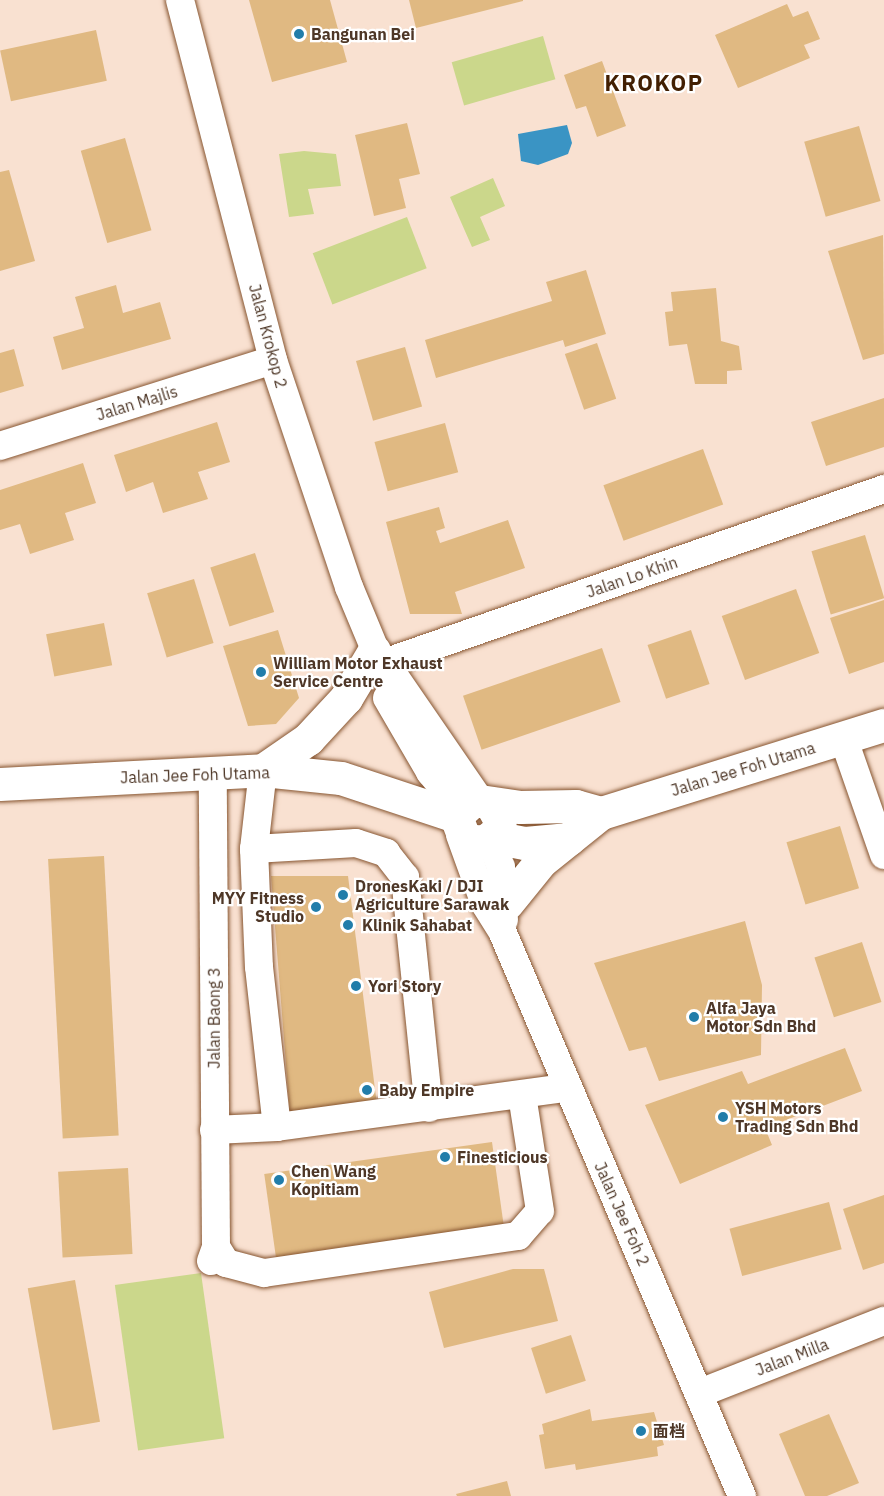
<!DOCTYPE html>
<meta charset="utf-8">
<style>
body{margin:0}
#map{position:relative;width:884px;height:1496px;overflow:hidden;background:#f9e1d1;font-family:"IBM Plex Sans","Noto Sans SC",sans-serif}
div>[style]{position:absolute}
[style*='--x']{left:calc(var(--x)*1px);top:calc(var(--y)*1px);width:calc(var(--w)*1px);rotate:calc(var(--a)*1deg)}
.green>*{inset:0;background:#cbd78b;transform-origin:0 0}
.water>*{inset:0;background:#3a94c4}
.building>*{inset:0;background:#e0b982;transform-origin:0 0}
.roads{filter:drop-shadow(0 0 2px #875530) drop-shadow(0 0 2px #875530)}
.street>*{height:28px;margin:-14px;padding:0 14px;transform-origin:14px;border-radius:14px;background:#fff}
.secondary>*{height:33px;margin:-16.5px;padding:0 16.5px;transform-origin:16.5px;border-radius:16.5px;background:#fff}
.dots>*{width:16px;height:16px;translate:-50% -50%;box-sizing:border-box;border:3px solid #fff;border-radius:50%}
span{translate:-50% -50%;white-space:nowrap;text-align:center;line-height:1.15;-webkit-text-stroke:4.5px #fff;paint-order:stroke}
.poi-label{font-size:16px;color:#4e3727;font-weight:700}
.left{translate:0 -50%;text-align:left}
.right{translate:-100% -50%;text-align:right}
.street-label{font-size:16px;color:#4e3727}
.district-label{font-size:22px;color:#421f02;font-weight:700;letter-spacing:1.5px}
</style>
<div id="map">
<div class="green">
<i style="left:543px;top:36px;width:45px;height:95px;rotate:74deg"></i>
<i style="clip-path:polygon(304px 151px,336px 154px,341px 186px,308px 189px,314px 214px,289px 217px,279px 154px)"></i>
<i style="clip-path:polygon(493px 178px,505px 206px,480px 217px,490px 240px,472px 247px,450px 197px)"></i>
<i style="left:407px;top:217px;width:55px;height:101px;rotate:69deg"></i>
<i style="left:201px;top:1273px;width:167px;height:87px;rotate:82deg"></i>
</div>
<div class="water">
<i style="clip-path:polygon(567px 125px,572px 143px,568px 154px,538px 165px,521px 161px,518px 134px)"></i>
</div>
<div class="building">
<i style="clip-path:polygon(249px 0,330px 0,347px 62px,272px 82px)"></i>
<i style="clip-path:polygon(409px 0,523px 0,523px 1px,416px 28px)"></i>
<i style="clip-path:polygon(787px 4px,793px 17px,808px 11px,820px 39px,804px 45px,810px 58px,738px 88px,715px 35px)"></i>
<i style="left:96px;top:30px;width:52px;height:98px;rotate:78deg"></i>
<i style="clip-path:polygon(602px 61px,626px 126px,597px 137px,586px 106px,576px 109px,564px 75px)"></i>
<i style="clip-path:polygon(407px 123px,420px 174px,399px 179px,406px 208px,374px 216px,355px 135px)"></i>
<i style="left:859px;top:126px;width:78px;height:57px;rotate:74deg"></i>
<i style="left:125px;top:138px;width:96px;height:46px;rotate:74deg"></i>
<i style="clip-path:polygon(9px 170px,35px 261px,0 271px,0 172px)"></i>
<i style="clip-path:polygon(883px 235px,884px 354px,863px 360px,828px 251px)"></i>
<i style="clip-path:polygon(586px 270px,606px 334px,565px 347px,563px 340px,436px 378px,425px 340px,552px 301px,546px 282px)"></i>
<i style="clip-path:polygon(116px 285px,123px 313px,160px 302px,171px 339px,62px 370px,53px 337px,84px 328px,75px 297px)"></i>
<i style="clip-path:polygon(716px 288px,721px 341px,739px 346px,742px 370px,727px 371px,727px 384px,695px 384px,687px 344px,669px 346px,665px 312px,673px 311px,671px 292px)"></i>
<i style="left:597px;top:343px;width:59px;height:34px;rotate:71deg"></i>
<i style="left:405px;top:347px;width:62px;height:51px;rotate:74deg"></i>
<i style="clip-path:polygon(14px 349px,24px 386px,0 393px,0 353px)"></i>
<i style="clip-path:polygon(884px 398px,884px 447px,826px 466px,811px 422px)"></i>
<i style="clip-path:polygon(217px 422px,230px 462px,198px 472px,208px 499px,163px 513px,153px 482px,126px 492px,114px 455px)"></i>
<i style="left:445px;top:423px;width:51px;height:73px;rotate:75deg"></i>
<i style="left:703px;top:449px;width:59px;height:106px;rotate:70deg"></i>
<i style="clip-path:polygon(83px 463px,96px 503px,65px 513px,74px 540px,30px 554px,20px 524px,0 530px,0 490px)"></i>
<i style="clip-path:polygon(439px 507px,445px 528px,436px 531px,440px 543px,508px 520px,525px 568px,455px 592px,462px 614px,410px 614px,386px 522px)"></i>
<i style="left:865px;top:535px;width:66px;height:56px;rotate:73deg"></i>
<i style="left:255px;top:553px;width:62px;height:47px;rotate:72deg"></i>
<i style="left:194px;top:579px;width:67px;height:49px;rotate:73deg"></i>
<i style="left:796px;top:589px;width:68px;height:79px;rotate:70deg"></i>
<i style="clip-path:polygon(884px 600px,884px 662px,849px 674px,830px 618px)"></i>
<i style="left:104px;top:623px;width:43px;height:59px;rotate:79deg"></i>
<i style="clip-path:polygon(278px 630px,299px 698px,276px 724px,248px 726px,223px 646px)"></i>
<i style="left:691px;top:630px;width:57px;height:46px;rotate:71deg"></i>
<i style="left:602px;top:648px;width:57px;height:147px;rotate:71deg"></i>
<i style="left:840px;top:826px;width:65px;height:56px;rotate:73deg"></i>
<i style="left:104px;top:856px;width:280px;height:56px;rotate:87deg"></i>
<i style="clip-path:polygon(271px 876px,348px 876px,377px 1105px,290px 1115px)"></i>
<i style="clip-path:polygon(745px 921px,762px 985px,761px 1055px,659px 1081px,646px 1047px,629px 1051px,594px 963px)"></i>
<i style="left:862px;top:942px;width:63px;height:50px;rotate:72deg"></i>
<i style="clip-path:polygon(845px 1048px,862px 1091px,765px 1128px,772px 1145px,680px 1184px,645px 1105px,742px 1071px,748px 1084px)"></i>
<i style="left:492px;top:1142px;width:84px;height:230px;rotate:82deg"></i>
<i style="left:128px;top:1168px;width:86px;height:70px;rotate:87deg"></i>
<i style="clip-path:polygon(884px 1195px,884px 1263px,863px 1270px,843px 1209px)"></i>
<i style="left:829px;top:1202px;width:49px;height:103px;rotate:75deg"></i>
<i style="clip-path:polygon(513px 1269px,544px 1269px,558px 1321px,444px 1348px,429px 1292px)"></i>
<i style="left:75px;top:1280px;width:144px;height:48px;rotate:80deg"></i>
<i style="left:571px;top:1335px;width:48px;height:42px;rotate:72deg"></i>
<i style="clip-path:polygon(590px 1409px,592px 1421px,654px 1412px,664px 1445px,657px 1447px,658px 1456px,576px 1470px,575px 1464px,545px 1469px,539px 1435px,544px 1434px,542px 1424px)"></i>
<i style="clip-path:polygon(829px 1414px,859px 1483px,827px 1496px,805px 1496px,779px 1434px)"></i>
<i style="clip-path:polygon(507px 1481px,511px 1496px,457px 1496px,456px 1494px)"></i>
</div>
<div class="roads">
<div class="street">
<i style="--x:180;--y:0;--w:372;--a:75.5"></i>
<i style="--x:273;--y:360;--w:239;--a:71.5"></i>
<i style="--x:349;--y:587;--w:83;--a:67.4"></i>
<i style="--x:381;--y:664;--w:19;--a:43"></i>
<i style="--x:395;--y:677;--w:148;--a:55.5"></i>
<i style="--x:0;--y:446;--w:286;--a:-17.5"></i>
<i style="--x:381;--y:664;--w:533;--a:-19.18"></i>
<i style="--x:387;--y:698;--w:86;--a:59.8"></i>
<i style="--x:430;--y:772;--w:47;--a:50.2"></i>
<i style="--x:843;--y:737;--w:125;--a:70.8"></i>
<i style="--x:263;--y:770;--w:80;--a:96.5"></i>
<i style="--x:254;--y:849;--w:118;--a:87.6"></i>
<i style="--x:259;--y:967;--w:161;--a:83.6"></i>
<i style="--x:460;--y:835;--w:73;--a:70.1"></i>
<i style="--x:485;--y:904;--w:32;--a:58"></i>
<i style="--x:502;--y:931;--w:614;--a:66.99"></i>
<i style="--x:490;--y:839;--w:30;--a:69"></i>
<i style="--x:501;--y:867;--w:53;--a:86.8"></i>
<i style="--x:254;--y:849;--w:102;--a:-3.4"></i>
<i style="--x:356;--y:843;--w:32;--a:18"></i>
<i style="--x:386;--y:853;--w:31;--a:52"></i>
<i style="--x:405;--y:877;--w:232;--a:84.1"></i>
<i style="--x:214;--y:1130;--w:63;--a:-2.7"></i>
<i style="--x:277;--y:1127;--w:293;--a:-7.7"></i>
<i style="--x:216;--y:1247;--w:19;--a:58"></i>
<i style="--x:226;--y:1263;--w:39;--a:15"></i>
<i style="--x:264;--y:1273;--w:257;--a:-8.3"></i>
<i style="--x:518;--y:1236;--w:33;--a:-49"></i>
<i style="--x:540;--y:1211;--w:117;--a:-98.8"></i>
<i style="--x:211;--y:1261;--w:15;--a:-70"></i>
<i style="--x:216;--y:1247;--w:473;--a:-90.4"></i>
<i style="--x:700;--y:1393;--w:198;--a:-21.4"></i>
</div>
<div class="secondary">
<i style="--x:263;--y:770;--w:55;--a:-34.6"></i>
<i style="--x:308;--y:739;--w:56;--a:-47.2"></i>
<i style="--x:346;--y:698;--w:55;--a:-59.2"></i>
<i style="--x:0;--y:784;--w:263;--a:-3"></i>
<i style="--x:263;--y:770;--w:78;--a:5.9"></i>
<i style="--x:341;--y:778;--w:121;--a:18.3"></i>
<i style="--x:491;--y:804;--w:18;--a:61"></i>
<i style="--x:500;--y:820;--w:12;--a:104"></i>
<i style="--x:497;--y:832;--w:16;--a:142"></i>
<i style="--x:484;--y:842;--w:19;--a:-174"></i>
<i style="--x:465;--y:840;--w:26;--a:-111"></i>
<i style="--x:456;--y:816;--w:23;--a:-43"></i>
<i style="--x:473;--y:800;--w:48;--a:8.5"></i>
<i style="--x:520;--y:807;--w:56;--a:-1"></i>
<i style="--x:576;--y:806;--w:26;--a:16"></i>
<i style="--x:601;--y:813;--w:296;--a:-17.3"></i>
<i style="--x:493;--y:837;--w:33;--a:11"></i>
<i style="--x:525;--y:843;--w:44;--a:-5.2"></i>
<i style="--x:507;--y:903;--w:54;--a:-51"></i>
<i style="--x:541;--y:861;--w:77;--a:-38.7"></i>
</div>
</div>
<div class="dots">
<i style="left:299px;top:34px;background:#217daa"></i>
<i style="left:261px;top:672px;background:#217daa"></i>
<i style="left:343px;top:895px;background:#217daa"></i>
<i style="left:316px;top:907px;background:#217daa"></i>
<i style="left:348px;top:925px;background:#217daa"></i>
<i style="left:356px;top:986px;background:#217daa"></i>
<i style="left:694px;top:1017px;background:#217daa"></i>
<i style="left:367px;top:1090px;background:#217daa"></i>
<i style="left:723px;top:1117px;background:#217daa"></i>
<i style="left:445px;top:1157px;background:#217daa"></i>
<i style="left:279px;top:1180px;background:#217daa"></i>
<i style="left:641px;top:1431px;background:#217daa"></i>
</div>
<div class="poi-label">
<span class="left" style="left:311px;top:34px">Bangunan Bei</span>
<span class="left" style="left:273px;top:672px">William Motor Exhaust<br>Service Centre</span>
<span class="left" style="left:355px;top:895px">DronesKaki / DJI<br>Agriculture Sarawak</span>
<span class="right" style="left:304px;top:907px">MYY Fitness<br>Studio</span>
<span class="left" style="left:362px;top:925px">Klinik Sahabat</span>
<span class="left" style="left:368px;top:986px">Yori Story</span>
<span class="left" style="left:706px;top:1017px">Alfa Jaya<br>Motor Sdn Bhd</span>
<span class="left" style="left:379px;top:1090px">Baby Empire</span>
<span class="left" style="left:735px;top:1117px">YSH Motors<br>Trading Sdn Bhd</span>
<span class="left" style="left:457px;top:1157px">Finesticious</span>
<span class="left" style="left:291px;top:1180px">Chen Wang<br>Kopitiam</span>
<span class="left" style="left:653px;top:1431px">面档</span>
</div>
<div class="street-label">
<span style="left:268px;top:336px;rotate:75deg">Jalan Krokop 2</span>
<span style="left:137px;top:403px;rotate:-17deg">Jalan Majlis</span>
<span style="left:632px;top:577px;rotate:-19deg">Jalan Lo Khin</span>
<span style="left:743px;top:769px;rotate:-17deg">Jalan Jee Foh Utama</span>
<span style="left:195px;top:775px;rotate:-2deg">Jalan Jee Foh Utama</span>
<span style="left:214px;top:1018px;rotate:-90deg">Jalan Baong 3</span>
<span style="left:622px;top:1214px;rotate:66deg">Jalan Jee Foh 2</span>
<span style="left:792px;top:1357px;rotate:-21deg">Jalan Milla</span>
</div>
<div class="district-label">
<span style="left:654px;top:83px">KROKOP</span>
</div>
</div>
